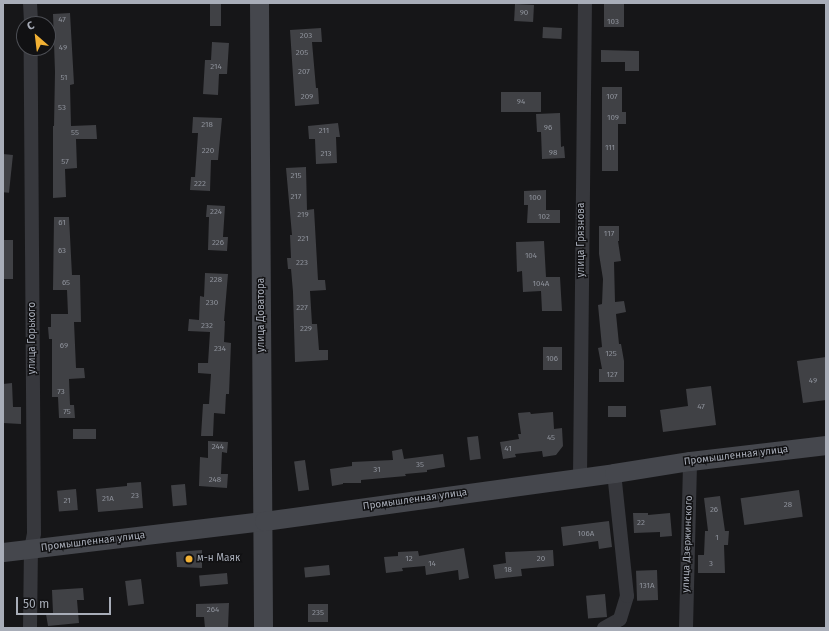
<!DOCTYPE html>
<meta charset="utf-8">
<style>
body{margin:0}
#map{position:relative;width:829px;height:631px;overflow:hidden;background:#161618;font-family:"Fira Sans",sans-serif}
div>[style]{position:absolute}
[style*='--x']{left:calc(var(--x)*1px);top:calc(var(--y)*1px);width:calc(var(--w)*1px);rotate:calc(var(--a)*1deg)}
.building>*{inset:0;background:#404145;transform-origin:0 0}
.street>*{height:14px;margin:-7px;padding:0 7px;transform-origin:7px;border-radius:7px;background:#37383d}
.secondary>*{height:19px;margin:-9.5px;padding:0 9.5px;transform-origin:9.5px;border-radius:9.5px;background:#45474d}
.dots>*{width:11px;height:11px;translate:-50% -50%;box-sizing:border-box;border:2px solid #111113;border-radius:50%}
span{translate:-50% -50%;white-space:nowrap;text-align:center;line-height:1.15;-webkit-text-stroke:3px #111113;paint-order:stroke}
.number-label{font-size:8px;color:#8e929b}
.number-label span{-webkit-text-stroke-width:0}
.street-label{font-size:10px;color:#a8adb8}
.poi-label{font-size:10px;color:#a8adb8}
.left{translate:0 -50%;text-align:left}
.frame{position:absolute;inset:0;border:4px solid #a8adb8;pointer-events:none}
.north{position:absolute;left:16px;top:16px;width:40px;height:40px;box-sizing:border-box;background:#111113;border:1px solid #4d4f55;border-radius:50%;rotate:332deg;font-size:11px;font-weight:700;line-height:16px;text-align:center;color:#a8adb8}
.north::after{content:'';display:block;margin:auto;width:14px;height:18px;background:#f2b134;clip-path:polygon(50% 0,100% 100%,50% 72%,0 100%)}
.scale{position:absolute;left:16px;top:597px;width:95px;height:18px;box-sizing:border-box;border:2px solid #a8adb8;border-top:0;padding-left:5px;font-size:12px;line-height:14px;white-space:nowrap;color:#a8adb8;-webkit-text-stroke:3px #111113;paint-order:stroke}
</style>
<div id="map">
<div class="building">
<i style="left:210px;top:3px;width:11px;height:23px"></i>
<i style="left:604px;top:3px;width:20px;height:24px"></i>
<i style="left:515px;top:4px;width:19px;height:17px;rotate:3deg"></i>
<i style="clip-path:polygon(70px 13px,74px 84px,70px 85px,71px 126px,96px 125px,97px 139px,76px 139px,77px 168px,65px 169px,66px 197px,53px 198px,53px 126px,54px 126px,55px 72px,53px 14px)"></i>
<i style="left:543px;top:27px;width:19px;height:11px;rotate:3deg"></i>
<i style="clip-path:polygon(321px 28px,322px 42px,312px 42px,316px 88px,318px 88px,319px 104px,295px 106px,290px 30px)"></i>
<i style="clip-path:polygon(212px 42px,229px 43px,227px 74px,219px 74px,218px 95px,203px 94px,205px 60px,211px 60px)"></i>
<i style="clip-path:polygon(601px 50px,639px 51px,639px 71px,625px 71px,625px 62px,601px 62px)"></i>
<i style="clip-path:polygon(602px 87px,622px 87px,622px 112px,626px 112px,626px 124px,618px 124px,618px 171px,602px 171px)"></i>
<i style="left:501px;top:92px;width:40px;height:20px"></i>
<i style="clip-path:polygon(560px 113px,561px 147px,564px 146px,565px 158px,542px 159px,541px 132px,537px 132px,536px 114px)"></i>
<i style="clip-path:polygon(193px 117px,222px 118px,218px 160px,211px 160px,210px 191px,190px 190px,191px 177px,195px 177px,198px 133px,192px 133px)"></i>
<i style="clip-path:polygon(338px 123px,340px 137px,336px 137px,337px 163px,316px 164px,315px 139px,309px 139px,308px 126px)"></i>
<i style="left:3px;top:154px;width:10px;height:38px;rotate:6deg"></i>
<i style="clip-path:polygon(306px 167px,307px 210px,314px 209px,318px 280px,325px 280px,326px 290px,310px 291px,312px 324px,317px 324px,319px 350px,328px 350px,328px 360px,295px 362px,293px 292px,291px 269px,288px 269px,287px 258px,291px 258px,290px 235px,292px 235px,286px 168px)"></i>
<i style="clip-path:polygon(546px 190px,546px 210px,560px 210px,560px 223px,527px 223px,528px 205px,524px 205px,524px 191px)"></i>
<i style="clip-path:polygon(207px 205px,225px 206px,223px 237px,228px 237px,227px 251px,208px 250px,209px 217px,206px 217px)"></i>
<i style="clip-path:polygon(54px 217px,69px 217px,72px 275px,80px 275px,81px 322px,74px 322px,76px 368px,84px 368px,85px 378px,69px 379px,70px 405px,74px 405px,75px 418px,59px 418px,58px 397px,52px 397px,52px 339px,49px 339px,48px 327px,51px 327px,51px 314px,68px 314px,67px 290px,53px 290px)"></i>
<i style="clip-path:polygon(599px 226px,619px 226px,619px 241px,618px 241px,621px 261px,614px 262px,615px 302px,624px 301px,626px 312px,616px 314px,619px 344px,621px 344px,624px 361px,624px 382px,599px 382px,599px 369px,602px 369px,598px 348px,602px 347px,598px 305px,602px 304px,603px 279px,599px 254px)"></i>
<i style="left:3px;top:240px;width:10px;height:39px"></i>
<i style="clip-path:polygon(544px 241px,546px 277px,560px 277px,562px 311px,542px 311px,541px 291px,523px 292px,522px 271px,517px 272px,516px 242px)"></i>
<i style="clip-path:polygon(205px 273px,228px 274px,224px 321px,225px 321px,224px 342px,231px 343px,229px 394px,226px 394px,225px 414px,214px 413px,213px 436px,201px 436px,203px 404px,209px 404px,211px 374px,198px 373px,198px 363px,208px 363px,210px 332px,188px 331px,189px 319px,199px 320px,200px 296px,204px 297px)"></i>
<i style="left:543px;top:347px;width:19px;height:23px"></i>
<i style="clip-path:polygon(826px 357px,826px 400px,803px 403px,797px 361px)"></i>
<i style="clip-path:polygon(12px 383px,13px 407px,21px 407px,21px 424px,3px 423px,3px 384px)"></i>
<i style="clip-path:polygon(711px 386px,716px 425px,663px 432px,660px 410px,688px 406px,686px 389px)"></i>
<i style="left:608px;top:406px;width:18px;height:11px"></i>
<i style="clip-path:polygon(530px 412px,531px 414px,553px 412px,554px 429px,562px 428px,563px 446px,556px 455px,543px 457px,542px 451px,515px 454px,516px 457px,503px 459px,500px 442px,519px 439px,518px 434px,521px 434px,518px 413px)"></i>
<i style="left:96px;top:429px;width:10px;height:23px;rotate:90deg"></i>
<i style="left:478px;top:436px;width:23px;height:11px;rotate:83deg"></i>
<i style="clip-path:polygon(208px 441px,228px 442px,227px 453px,222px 452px,221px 474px,228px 474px,227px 488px,199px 486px,200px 457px,208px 458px)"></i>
<i style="clip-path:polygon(402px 449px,404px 459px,443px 454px,445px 467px,427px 470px,427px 472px,405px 474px,406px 476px,361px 480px,361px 483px,343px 483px,343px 484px,332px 486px,330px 469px,352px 466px,352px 462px,393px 460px,392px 451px)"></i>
<i style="left:305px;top:460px;width:30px;height:11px;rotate:82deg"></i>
<i style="clip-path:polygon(141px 482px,143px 508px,98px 512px,96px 489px,127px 486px,127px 483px)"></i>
<i style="left:185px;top:484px;width:21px;height:14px;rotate:85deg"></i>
<i style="left:76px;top:489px;width:21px;height:19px;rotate:85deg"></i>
<i style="left:799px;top:490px;width:27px;height:59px;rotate:82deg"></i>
<i style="clip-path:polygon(720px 496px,725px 531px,729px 531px,728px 545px,724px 545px,725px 573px,698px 573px,698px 555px,704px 555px,705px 531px,708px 531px,704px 498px)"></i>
<i style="clip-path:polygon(633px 513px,648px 513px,648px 515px,670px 513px,672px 536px,660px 537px,660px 532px,634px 533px)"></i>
<i style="clip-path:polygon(609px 521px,612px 547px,599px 549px,598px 541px,563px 546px,561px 527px)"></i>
<i style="clip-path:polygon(464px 548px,469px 578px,459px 580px,458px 570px,426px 575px,425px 566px,402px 568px,403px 571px,386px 573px,384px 557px,398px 556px,398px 552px,418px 551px,419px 556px)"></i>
<i style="clip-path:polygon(202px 550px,202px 568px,177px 567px,176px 552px)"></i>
<i style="clip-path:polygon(553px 550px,554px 566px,521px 569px,522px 576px,495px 579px,493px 565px,506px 563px,505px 552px)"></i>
<i style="left:329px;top:565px;width:10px;height:25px;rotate:84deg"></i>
<i style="left:657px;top:570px;width:30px;height:21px;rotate:88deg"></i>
<i style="left:227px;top:573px;width:11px;height:28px;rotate:85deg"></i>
<i style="left:141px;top:579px;width:25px;height:16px;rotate:83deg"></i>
<i style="clip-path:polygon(83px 588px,84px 600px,77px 600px,79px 623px,48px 626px,46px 614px,53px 613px,52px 590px)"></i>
<i style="left:605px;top:594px;width:23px;height:19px;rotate:85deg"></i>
<i style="clip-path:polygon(229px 603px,228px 628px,205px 628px,204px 617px,196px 617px,196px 604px)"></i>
<i style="left:308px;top:604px;width:20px;height:18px"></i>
</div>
<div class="street">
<i style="--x:30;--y:3;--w:21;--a:87"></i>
<i style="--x:580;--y:477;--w:474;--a:-89.4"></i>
<i style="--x:30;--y:628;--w:79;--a:-89.3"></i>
<i style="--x:31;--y:549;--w:16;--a:-79"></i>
<i style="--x:34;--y:533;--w:485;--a:-90.4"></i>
<i style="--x:604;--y:628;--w:18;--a:-29"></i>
<i style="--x:620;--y:619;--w:24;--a:-73"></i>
<i style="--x:627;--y:596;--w:124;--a:-96"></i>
<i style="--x:686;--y:628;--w:167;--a:-88.6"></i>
</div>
<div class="secondary">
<i style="--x:259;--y:3;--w:625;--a:89.63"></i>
<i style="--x:3;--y:552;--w:263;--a:-6.8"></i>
<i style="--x:264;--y:521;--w:353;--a:-7.8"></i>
<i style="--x:614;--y:473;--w:77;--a:-9"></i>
<i style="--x:690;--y:461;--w:137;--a:-6.7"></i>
</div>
<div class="dots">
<i style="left:189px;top:559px;background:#f2b134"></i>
</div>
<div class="number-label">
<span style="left:524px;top:13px">90</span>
<span style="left:62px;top:20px">47</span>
<span style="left:613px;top:22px">103</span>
<span style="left:306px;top:36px">203</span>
<span style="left:63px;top:48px">49</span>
<span style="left:302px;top:53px">205</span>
<span style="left:216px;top:67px">214</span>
<span style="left:304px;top:72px">207</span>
<span style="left:64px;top:78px">51</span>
<span style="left:307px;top:97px">209</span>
<span style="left:612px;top:97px">107</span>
<span style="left:521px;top:102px">94</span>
<span style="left:62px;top:108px">53</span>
<span style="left:613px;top:118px">109</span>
<span style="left:207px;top:125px">218</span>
<span style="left:548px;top:128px">96</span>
<span style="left:324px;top:131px">211</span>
<span style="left:75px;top:133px">55</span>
<span style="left:610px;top:148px">111</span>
<span style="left:208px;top:151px">220</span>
<span style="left:553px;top:153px">98</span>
<span style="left:326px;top:154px">213</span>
<span style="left:65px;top:162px">57</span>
<span style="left:296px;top:176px">215</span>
<span style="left:200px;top:184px">222</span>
<span style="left:296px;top:197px">217</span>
<span style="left:535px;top:198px">100</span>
<span style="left:216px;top:212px">224</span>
<span style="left:303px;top:215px">219</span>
<span style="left:544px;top:217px">102</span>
<span style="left:62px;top:223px">61</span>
<span style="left:609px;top:234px">117</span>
<span style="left:303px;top:239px">221</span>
<span style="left:218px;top:243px">226</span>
<span style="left:62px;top:251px">63</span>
<span style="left:531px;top:256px">104</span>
<span style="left:302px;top:263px">223</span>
<span style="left:216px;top:280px">228</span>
<span style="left:66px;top:283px">65</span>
<span style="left:541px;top:284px">104А</span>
<span style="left:212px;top:303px">230</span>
<span style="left:302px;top:308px">227</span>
<span style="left:207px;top:326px">232</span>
<span style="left:306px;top:329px">229</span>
<span style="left:64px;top:346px">69</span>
<span style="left:220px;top:349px">234</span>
<span style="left:611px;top:354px">125</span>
<span style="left:552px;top:359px">106</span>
<span style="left:612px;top:375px">127</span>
<span style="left:813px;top:381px">49</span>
<span style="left:61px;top:392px">73</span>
<span style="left:701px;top:407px">47</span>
<span style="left:67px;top:412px">75</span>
<span style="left:551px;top:438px">45</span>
<span style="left:218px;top:447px">244</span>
<span style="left:508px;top:449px">41</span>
<span style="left:420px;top:465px">35</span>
<span style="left:377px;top:470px">31</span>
<span style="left:215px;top:480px">248</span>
<span style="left:135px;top:496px">23</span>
<span style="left:108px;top:499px">21А</span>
<span style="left:67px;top:501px">21</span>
<span style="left:788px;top:505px">28</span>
<span style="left:714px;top:510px">26</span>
<span style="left:641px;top:523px">22</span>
<span style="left:586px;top:534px">106А</span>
<span style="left:717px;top:538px">1</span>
<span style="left:409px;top:559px">12</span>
<span style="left:541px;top:559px">20</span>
<span style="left:432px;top:564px">14</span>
<span style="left:711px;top:564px">3</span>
<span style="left:508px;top:570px">18</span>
<span style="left:647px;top:586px">131А</span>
<span style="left:213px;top:610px">264</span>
<span style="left:318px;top:613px">235</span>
</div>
<div class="street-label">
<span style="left:582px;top:240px;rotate:-90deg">улица Грязнова</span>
<span style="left:262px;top:315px;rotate:-90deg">улица Доватора</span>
<span style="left:33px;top:338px;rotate:-90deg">улица Горького</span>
<span style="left:736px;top:456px;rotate:-7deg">Промышленная улица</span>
<span style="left:415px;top:500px;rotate:-8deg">Промышленная улица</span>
<span style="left:93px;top:542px;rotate:-7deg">Промышленная улица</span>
<span style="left:688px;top:544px;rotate:-88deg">улица Дзержинского</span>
</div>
<div class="poi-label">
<span class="left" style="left:197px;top:559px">м-н Маяк</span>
</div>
<div class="frame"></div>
<div class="north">С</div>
<div class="scale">50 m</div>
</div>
